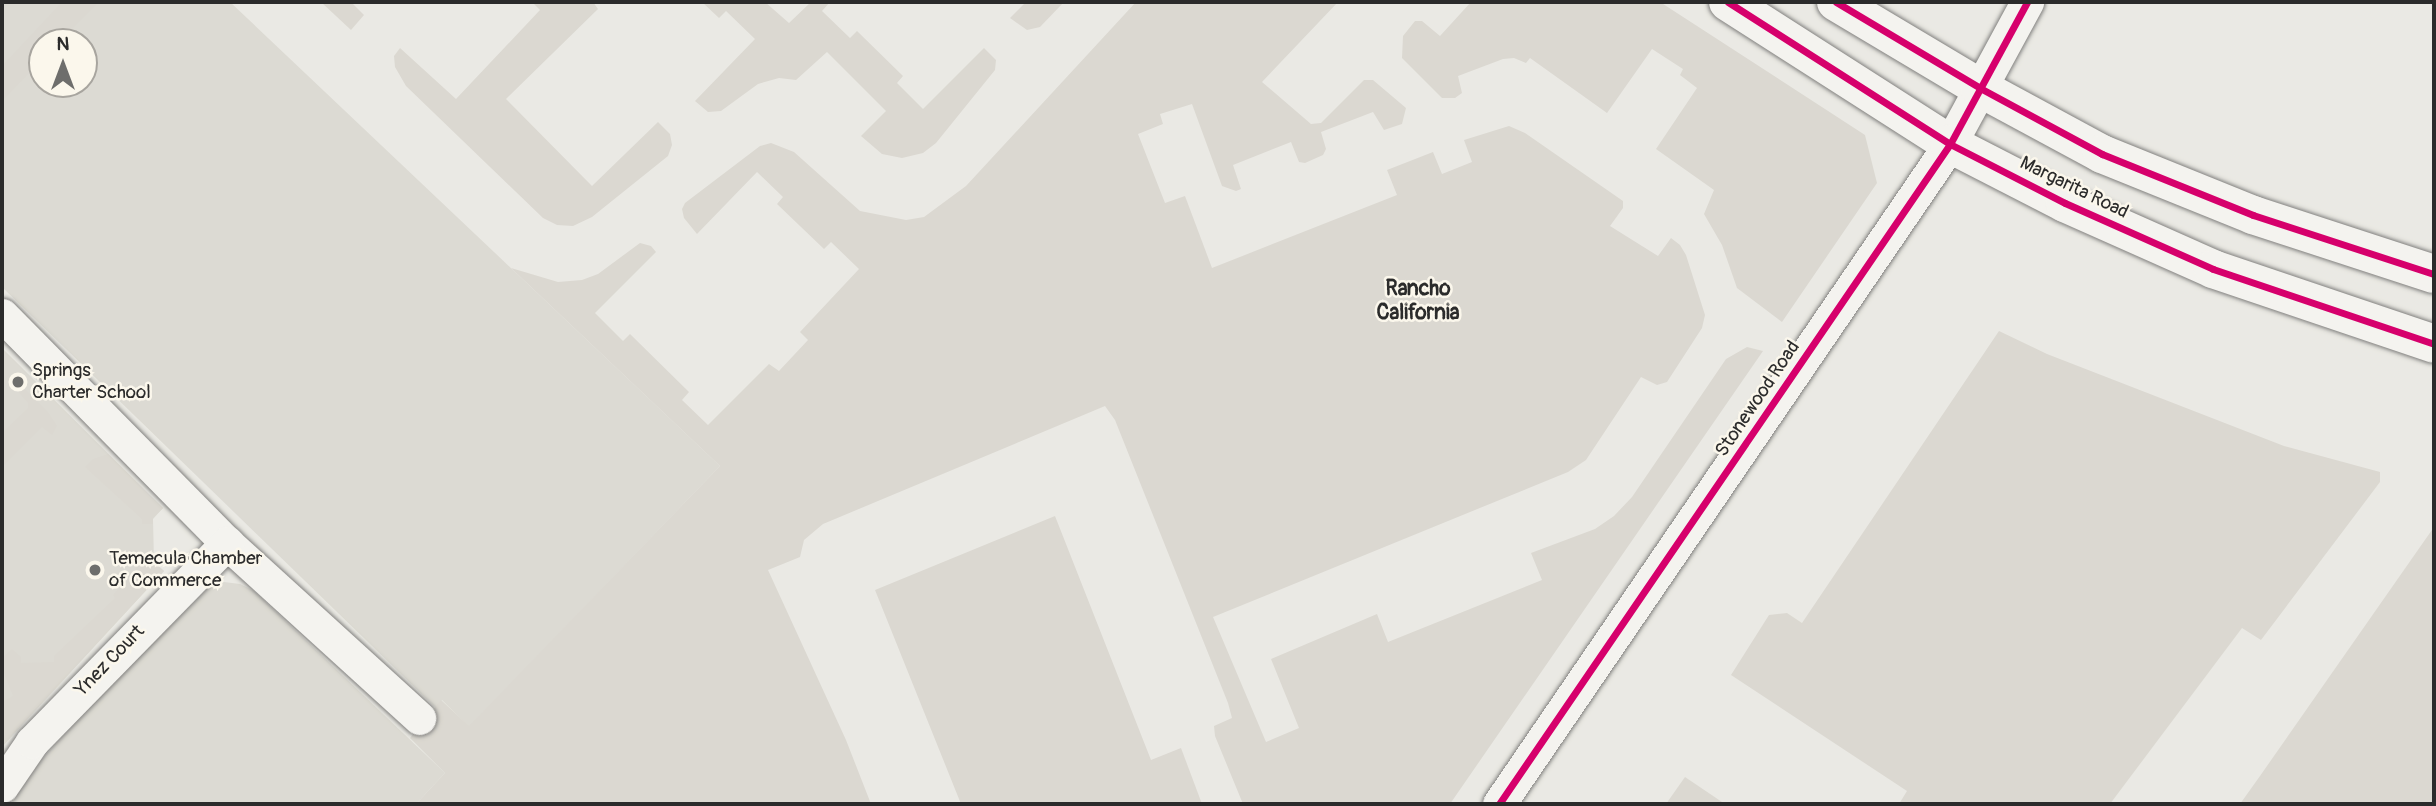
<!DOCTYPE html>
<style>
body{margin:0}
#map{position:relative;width:2436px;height:806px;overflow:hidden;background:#eae9e4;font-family:Pangolin,sans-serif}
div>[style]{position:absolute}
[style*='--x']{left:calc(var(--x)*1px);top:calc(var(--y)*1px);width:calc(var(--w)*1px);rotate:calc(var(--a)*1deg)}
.built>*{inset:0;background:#dcdad3}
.green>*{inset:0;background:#dbd8d1}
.roads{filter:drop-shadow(0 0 2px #81807e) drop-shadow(0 0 2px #81807e)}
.minor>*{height:33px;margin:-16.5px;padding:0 16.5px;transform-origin:16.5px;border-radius:16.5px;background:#f4f3ef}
.secondary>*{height:38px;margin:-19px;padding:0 19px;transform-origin:19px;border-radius:19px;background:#f4f3ef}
.cycleway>*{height:7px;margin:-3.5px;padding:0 3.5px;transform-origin:3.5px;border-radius:3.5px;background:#d6006c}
.dots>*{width:19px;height:19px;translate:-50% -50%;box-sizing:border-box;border:4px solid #fbf7ec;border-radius:50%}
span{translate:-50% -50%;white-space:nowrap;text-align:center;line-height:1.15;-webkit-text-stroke:5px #fbf7ec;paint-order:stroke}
.street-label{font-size:19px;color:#2b2b2b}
.poi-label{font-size:19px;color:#2b2b2b}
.left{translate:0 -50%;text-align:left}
.neighbourhood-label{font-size:21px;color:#2b2b2b;font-weight:700}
.frame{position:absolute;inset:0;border:4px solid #2b2b2b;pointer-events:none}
.north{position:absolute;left:28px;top:28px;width:70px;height:70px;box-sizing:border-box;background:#fbf7ec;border:2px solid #a8a59f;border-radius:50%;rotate:0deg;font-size:19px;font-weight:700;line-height:28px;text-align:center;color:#2b2b2b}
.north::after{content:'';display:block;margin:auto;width:24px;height:32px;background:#6e6e6c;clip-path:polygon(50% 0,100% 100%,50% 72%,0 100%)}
</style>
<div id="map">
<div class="built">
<i style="clip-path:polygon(evenodd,2px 2px,230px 2px,720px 466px,469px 727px,442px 700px,436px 708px,2px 287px,2px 2px,42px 42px,84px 42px,84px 84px,42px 84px,42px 42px)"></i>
<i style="clip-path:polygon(2px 348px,163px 508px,153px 519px,154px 562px,164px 571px,2px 747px)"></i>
<i style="clip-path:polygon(224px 582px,240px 584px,254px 591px,445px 773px,416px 804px,11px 804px,41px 760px,86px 710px,210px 586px)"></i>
</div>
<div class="green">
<i style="clip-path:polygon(62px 2px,99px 2px,59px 42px,42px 42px,42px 60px,2px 101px,2px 66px)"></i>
<i style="clip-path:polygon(321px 2px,351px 2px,364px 15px,351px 30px)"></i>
<i style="clip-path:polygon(532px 2px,593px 2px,598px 9px,506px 99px,592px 186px,658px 122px,670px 134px,672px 145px,668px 156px,592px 217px,573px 226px,557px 225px,543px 218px,406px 86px,395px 67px,394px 56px,400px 48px,456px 99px,540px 10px)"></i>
<i style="clip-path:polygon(702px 2px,765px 2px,789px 23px,811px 2px,830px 2px,822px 11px,850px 38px,857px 31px,903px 76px,897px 83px,923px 109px,984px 48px,996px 60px,995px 70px,936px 143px,923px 153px,902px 158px,882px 154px,861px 136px,886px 111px,827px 52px,796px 80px,779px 78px,758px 84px,721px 111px,708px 112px,695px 101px,755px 39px,726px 11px,719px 18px)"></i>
<i style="clip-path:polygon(1026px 2px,1064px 2px,1040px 27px,1027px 30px,1010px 18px)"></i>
<i style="clip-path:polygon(1136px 2px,1338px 2px,1262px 82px,1311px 124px,1321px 123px,1364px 80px,1373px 80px,1406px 108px,1402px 124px,1384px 130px,1373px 112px,1321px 132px,1326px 149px,1323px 155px,1305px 163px,1299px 162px,1291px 142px,1233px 165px,1241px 189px,1236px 191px,1222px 186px,1192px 104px,1160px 114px,1163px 124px,1138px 134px,1165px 203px,1185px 196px,1212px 268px,1397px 195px,1387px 170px,1433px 152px,1442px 174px,1472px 162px,1464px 140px,1509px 126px,1525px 133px,1623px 201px,1623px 208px,1610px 226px,1658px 256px,1671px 238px,1680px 245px,1686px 255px,1705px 315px,1702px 328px,1667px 382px,1657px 385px,1641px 377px,1586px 460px,1568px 472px,1213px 617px,1266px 742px,1299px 728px,1271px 659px,1377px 614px,1388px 642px,1542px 580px,1531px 553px,1595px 529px,1614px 516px,1632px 497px,1726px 359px,1747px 347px,1763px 351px,1450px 804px,1243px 804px,1215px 736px,1214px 726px,1232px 718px,1228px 703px,1115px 420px,1105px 406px,823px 524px,804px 540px,800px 557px,768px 570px,846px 740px,871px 804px,416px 804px,445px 773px,410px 738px,441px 700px,469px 726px,720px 466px,511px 268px,558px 282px,582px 280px,598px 274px,640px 243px,651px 246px,656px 252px,595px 313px,623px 341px,630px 334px,689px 392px,682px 400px,708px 425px,769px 364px,779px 371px,808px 340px,800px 332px,859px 269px,831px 242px,824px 249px,777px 204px,783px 197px,757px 172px,697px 234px,684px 218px,682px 209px,685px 203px,760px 146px,771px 143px,794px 152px,860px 211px,906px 220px,924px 217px,966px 186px)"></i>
<i style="clip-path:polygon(1471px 2px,1660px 2px,1865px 135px,1877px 183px,1782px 322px,1737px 288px,1722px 245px,1704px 214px,1714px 190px,1656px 149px,1697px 88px,1680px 75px,1683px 69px,1652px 49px,1607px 113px,1530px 58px,1526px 63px,1514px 58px,1503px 59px,1458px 76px,1462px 93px,1455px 98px,1442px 98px,1402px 58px,1403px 36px,1415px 21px,1422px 21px,1440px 36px)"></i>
<i style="clip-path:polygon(1999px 331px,2047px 354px,2284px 446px,2380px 472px,2380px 482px,2261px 640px,2242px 628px,2110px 804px,1899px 804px,1907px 791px,1731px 675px,1769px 615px,1787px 613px,1802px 623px)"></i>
<i style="clip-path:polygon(19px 383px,48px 412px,57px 426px,52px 435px,42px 427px,2px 467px,2px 433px,28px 408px,28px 403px,15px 388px)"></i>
<i style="clip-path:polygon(108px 454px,163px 508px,153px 518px,153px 524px,142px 524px,142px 519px,85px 467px,93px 459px)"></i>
<i style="clip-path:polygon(1055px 516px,1151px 760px,1181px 748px,1202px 804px,961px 804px,875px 590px)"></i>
<i style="clip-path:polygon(2434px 527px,2434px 804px,2240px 804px,2260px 776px)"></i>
<i style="clip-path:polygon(147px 556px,153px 556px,154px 562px,164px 571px,6px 741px,2px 740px,2px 702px,13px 696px,2px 668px,2px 658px,12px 649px,21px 657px,21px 663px,54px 662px,54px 656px,115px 598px,113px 595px)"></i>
<i style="clip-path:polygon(1685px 777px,1725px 804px,1666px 804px)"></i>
</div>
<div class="roads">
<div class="minor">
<i style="--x:2;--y:315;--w:320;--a:45.4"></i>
<i style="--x:227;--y:543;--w:260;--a:42.3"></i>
<i style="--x:2;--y:786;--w:53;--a:-55.7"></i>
<i style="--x:32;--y:742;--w:279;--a:-45.6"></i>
<i style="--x:1499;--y:804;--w:799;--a:-55.65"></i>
<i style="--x:1950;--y:144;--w:162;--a:-61.5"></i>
</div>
<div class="secondary">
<i style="--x:1728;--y:2;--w:264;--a:32.6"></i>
<i style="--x:1950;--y:144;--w:129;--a:27.2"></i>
<i style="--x:2065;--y:203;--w:162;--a:24"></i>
<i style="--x:2213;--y:269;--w:233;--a:18.7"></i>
<i style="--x:1836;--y:2;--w:168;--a:30.8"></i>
<i style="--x:1980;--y:88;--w:139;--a:28.4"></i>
<i style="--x:2102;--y:154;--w:163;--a:22"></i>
<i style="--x:2253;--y:215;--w:190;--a:18.1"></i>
</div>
</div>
<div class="cycleway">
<i style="--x:1728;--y:2;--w:264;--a:32.6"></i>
<i style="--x:1950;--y:144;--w:129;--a:27.2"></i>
<i style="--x:2065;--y:203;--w:162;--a:24"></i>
<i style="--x:2213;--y:269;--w:233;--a:18.7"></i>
<i style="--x:1836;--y:2;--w:168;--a:30.8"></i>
<i style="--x:1980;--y:88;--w:139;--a:28.4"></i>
<i style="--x:2102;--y:154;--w:163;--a:22"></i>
<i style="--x:2253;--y:215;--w:190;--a:18.1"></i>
<i style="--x:1499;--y:804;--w:799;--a:-55.65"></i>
<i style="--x:1950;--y:144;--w:162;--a:-61.5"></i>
</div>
<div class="dots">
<i style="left:18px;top:382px;background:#6e6e6c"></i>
<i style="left:95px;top:570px;background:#6e6e6c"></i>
</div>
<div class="street-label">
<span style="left:2074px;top:188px;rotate:26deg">Margarita Road</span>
<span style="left:1758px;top:399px;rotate:-56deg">Stonewood Road</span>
<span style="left:110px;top:661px;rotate:-46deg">Ynez Court</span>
</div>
<div class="poi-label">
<span class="left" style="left:32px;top:382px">Springs<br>Charter School</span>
<span class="left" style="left:109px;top:570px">Temecula Chamber<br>of Commerce</span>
</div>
<div class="neighbourhood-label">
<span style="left:1418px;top:301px">Rancho<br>California</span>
</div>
<div class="frame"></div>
<div class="north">N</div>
</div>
